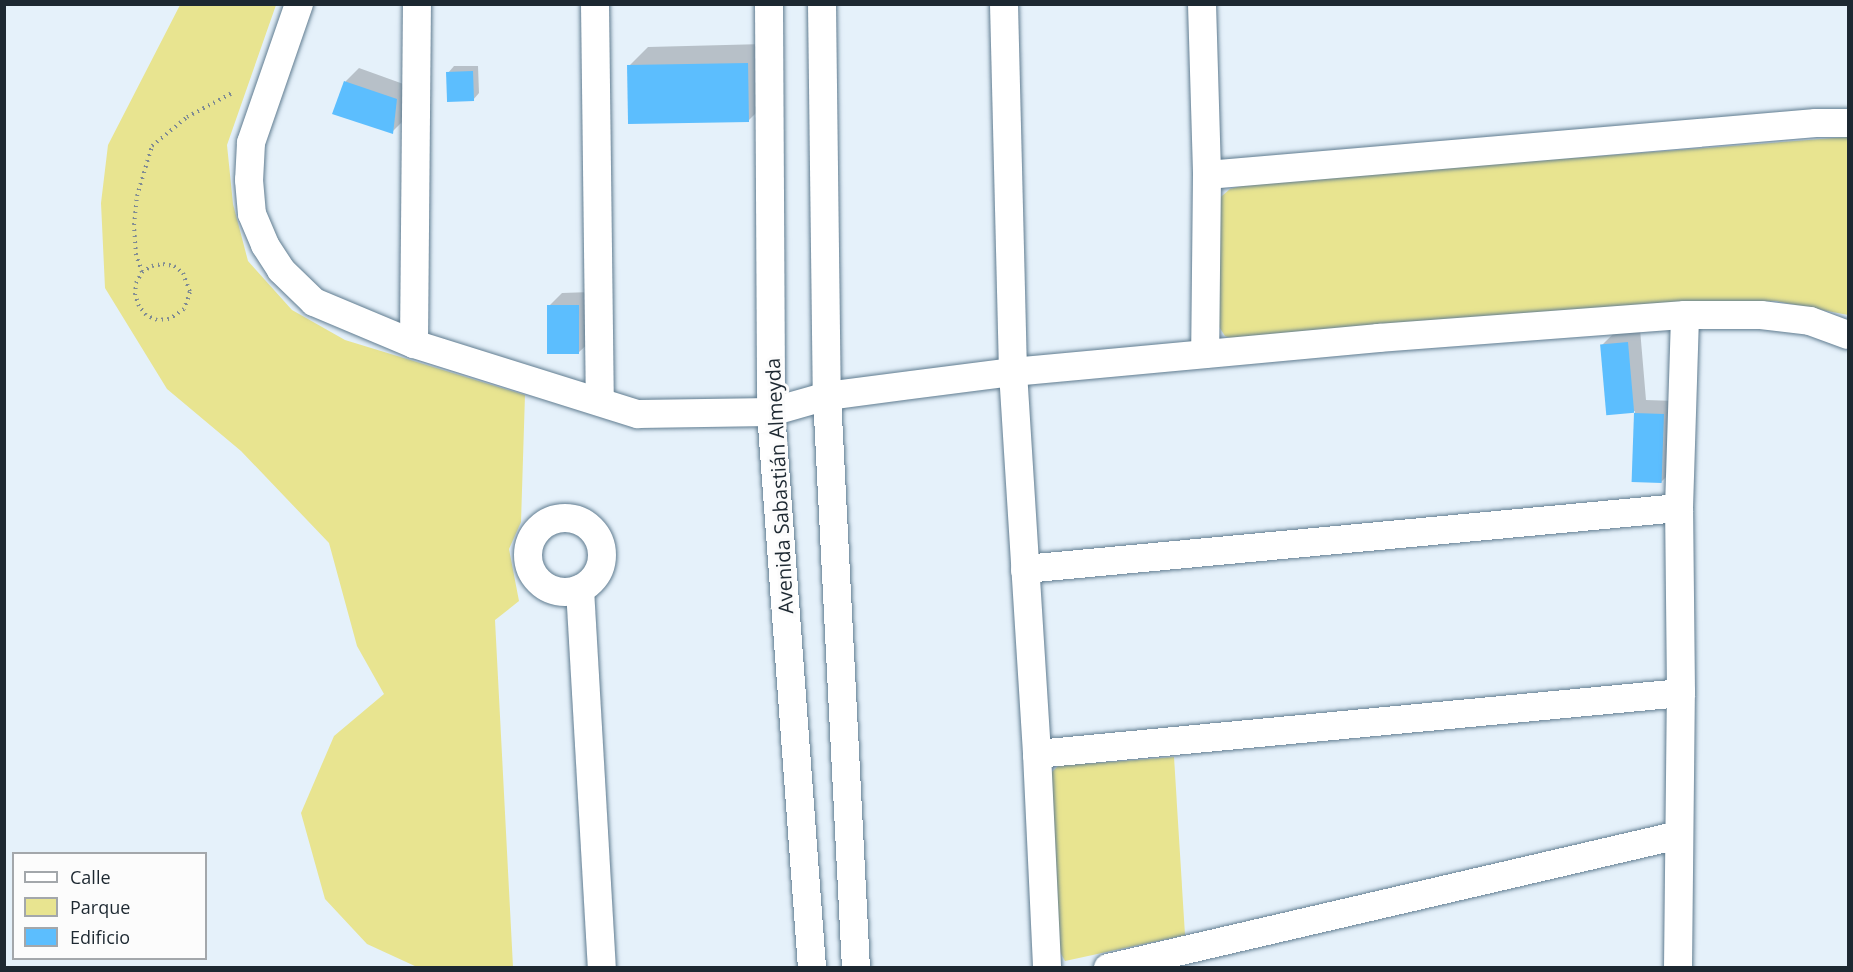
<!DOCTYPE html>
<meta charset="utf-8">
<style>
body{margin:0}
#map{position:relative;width:1853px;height:972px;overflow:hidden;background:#e5f1fa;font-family:"Open Sans",sans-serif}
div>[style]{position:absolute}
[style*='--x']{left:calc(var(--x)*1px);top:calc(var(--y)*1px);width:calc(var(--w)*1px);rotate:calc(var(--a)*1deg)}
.green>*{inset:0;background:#e8e490}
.shadow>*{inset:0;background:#0003}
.building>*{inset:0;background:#5cbefe;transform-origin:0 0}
.path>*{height:4px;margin-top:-2px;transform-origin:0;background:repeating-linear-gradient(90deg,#7e8a93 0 1.5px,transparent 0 6px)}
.roads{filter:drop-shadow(0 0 2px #607c90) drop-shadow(0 0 2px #607c90)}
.street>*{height:28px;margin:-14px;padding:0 14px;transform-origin:14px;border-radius:14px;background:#fff}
.street>.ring{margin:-14px;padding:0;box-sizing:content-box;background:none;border:28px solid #fff;border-radius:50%}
span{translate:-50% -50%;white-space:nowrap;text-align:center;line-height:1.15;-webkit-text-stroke:6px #fcfcfc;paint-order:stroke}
.street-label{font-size:20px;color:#1d2831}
.frame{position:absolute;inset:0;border:6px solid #1d2831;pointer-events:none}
.legend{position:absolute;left:12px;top:852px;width:195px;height:108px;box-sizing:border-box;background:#fcfcfc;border:2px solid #a3a7ab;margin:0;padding:8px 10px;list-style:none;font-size:18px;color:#1d2831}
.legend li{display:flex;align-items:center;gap:12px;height:30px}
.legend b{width:30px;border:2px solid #a3a7ab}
</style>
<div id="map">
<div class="green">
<i style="clip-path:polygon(180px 5px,276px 5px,227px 145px,233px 204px,248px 261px,292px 310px,345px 340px,525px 395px,521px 522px,509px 549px,519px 601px,495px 620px,513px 967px,417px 967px,367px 944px,325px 899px,301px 813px,334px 736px,384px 694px,357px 646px,329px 543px,241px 451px,167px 389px,105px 288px,101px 203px,108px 145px)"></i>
<i style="clip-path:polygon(1848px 137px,1848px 315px,1776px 301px,1714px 303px,1236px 340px,1225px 336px,1214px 319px,1215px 202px,1230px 189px,1256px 182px)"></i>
<i style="clip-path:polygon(1174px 757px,1185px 935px,1065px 961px,1054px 941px,1047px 777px,1058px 766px)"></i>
</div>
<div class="shadow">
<i style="clip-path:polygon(767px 44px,768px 101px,749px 120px,629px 66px,648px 47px)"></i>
<i style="clip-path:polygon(454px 66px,478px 66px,479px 93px,473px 100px,448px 73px)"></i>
<i style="clip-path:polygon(359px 68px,409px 86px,405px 119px,392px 132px,334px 114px,346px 81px)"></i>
<i style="clip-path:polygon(591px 292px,592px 340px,578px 353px,549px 306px,562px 293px)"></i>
<i style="clip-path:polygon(1640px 329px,1646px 400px,1676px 401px,1674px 469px,1661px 482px,1633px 481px,1635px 411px,1608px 413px,1602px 345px,1615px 332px)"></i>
</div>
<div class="building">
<i style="left:748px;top:63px;width:59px;height:121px;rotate:89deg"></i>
<i style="left:473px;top:71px;width:30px;height:27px;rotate:88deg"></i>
<i style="clip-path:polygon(344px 81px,397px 99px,393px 134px,332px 114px)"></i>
<i style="left:547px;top:305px;width:32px;height:49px"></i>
<i style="left:1628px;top:342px;width:71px;height:28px;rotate:85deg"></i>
<i style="left:1634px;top:413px;width:30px;height:69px;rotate:2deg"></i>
</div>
<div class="path">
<i style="--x:142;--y:272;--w:12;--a:-31"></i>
<i style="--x:152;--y:266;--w:11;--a:-10"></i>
<i style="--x:163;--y:264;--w:11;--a:10"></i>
<i style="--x:174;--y:266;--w:11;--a:38"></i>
<i style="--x:183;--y:273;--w:20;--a:70"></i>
<i style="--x:190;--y:292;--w:18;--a:109"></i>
<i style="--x:184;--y:309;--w:18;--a:146"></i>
<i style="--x:169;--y:319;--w:12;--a:175"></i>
<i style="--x:157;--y:320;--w:12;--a:-156"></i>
<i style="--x:146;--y:315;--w:11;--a:-128"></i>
<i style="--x:139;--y:306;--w:12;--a:-110"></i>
<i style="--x:135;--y:295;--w:12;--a:-85"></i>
<i style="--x:136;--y:283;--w:13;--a:-61"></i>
<i style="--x:142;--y:272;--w:18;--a:-109"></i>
<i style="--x:136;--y:255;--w:30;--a:-94"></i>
<i style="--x:134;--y:225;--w:29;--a:-84"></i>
<i style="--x:137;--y:196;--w:52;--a:-73.3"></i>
<i style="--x:152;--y:146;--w:45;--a:-39.6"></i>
<i style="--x:187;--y:117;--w:53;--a:-28"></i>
</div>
<div class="roads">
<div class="street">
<i style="--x:299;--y:4;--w:147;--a:109.1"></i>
<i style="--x:251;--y:143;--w:37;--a:93"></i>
<i style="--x:249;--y:180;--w:34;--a:85"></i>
<i style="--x:252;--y:214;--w:34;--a:67"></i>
<i style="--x:265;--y:245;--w:30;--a:57"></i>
<i style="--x:281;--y:270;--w:46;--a:44.1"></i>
<i style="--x:314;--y:302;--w:108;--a:22.8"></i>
<i style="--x:414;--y:344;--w:235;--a:17.4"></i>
<i style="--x:638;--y:414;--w:133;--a:-0.9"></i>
<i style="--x:771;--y:412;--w:58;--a:-15.9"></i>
<i style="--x:827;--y:396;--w:188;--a:-7.4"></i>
<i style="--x:1013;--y:372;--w:367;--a:-5.3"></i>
<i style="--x:1378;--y:338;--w:308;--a:-4.3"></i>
<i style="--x:1685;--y:315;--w:76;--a:0"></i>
<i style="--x:1761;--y:315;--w:49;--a:7"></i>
<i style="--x:1810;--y:321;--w:40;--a:20.2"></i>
<i style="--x:595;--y:4;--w:397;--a:89.3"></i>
<i style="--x:769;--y:4;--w:408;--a:89.7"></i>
<i style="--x:771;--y:412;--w:558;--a:85.78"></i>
<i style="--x:822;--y:4;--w:392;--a:89.3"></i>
<i style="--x:827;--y:396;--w:573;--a:87.1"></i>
<i style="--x:1004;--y:4;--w:368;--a:88.6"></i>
<i style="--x:1013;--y:372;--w:383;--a:86.4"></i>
<i style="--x:1037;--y:754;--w:214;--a:87.3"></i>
<i style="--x:1202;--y:4;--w:171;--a:88.3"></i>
<i style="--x:1207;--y:175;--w:179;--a:90.6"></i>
<i style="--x:1207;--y:175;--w:611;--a:-4.88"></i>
<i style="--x:1816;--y:123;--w:32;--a:0"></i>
<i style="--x:414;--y:344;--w:340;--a:-89.5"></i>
<i class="ring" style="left:528px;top:518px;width:46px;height:46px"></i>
<i style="--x:1025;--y:569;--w:657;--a:-5.33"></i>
<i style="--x:580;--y:589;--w:380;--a:86.7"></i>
<i style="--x:1037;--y:754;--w:647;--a:-5.41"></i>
<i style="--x:1108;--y:968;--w:586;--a:-13.11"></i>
<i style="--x:1678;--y:968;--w:275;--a:-89.4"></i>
<i style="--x:1681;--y:693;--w:185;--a:-90.6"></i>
<i style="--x:1679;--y:508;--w:193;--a:-88.2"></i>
</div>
</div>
<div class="street-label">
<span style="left:779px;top:486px;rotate:-93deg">Avenida Sabastián Almeyda</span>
</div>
<div class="frame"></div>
<ul class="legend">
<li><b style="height:8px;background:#fff"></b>Calle</li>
<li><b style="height:16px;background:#e8e490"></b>Parque</li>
<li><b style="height:16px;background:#5cbefe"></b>Edificio</li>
</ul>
</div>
